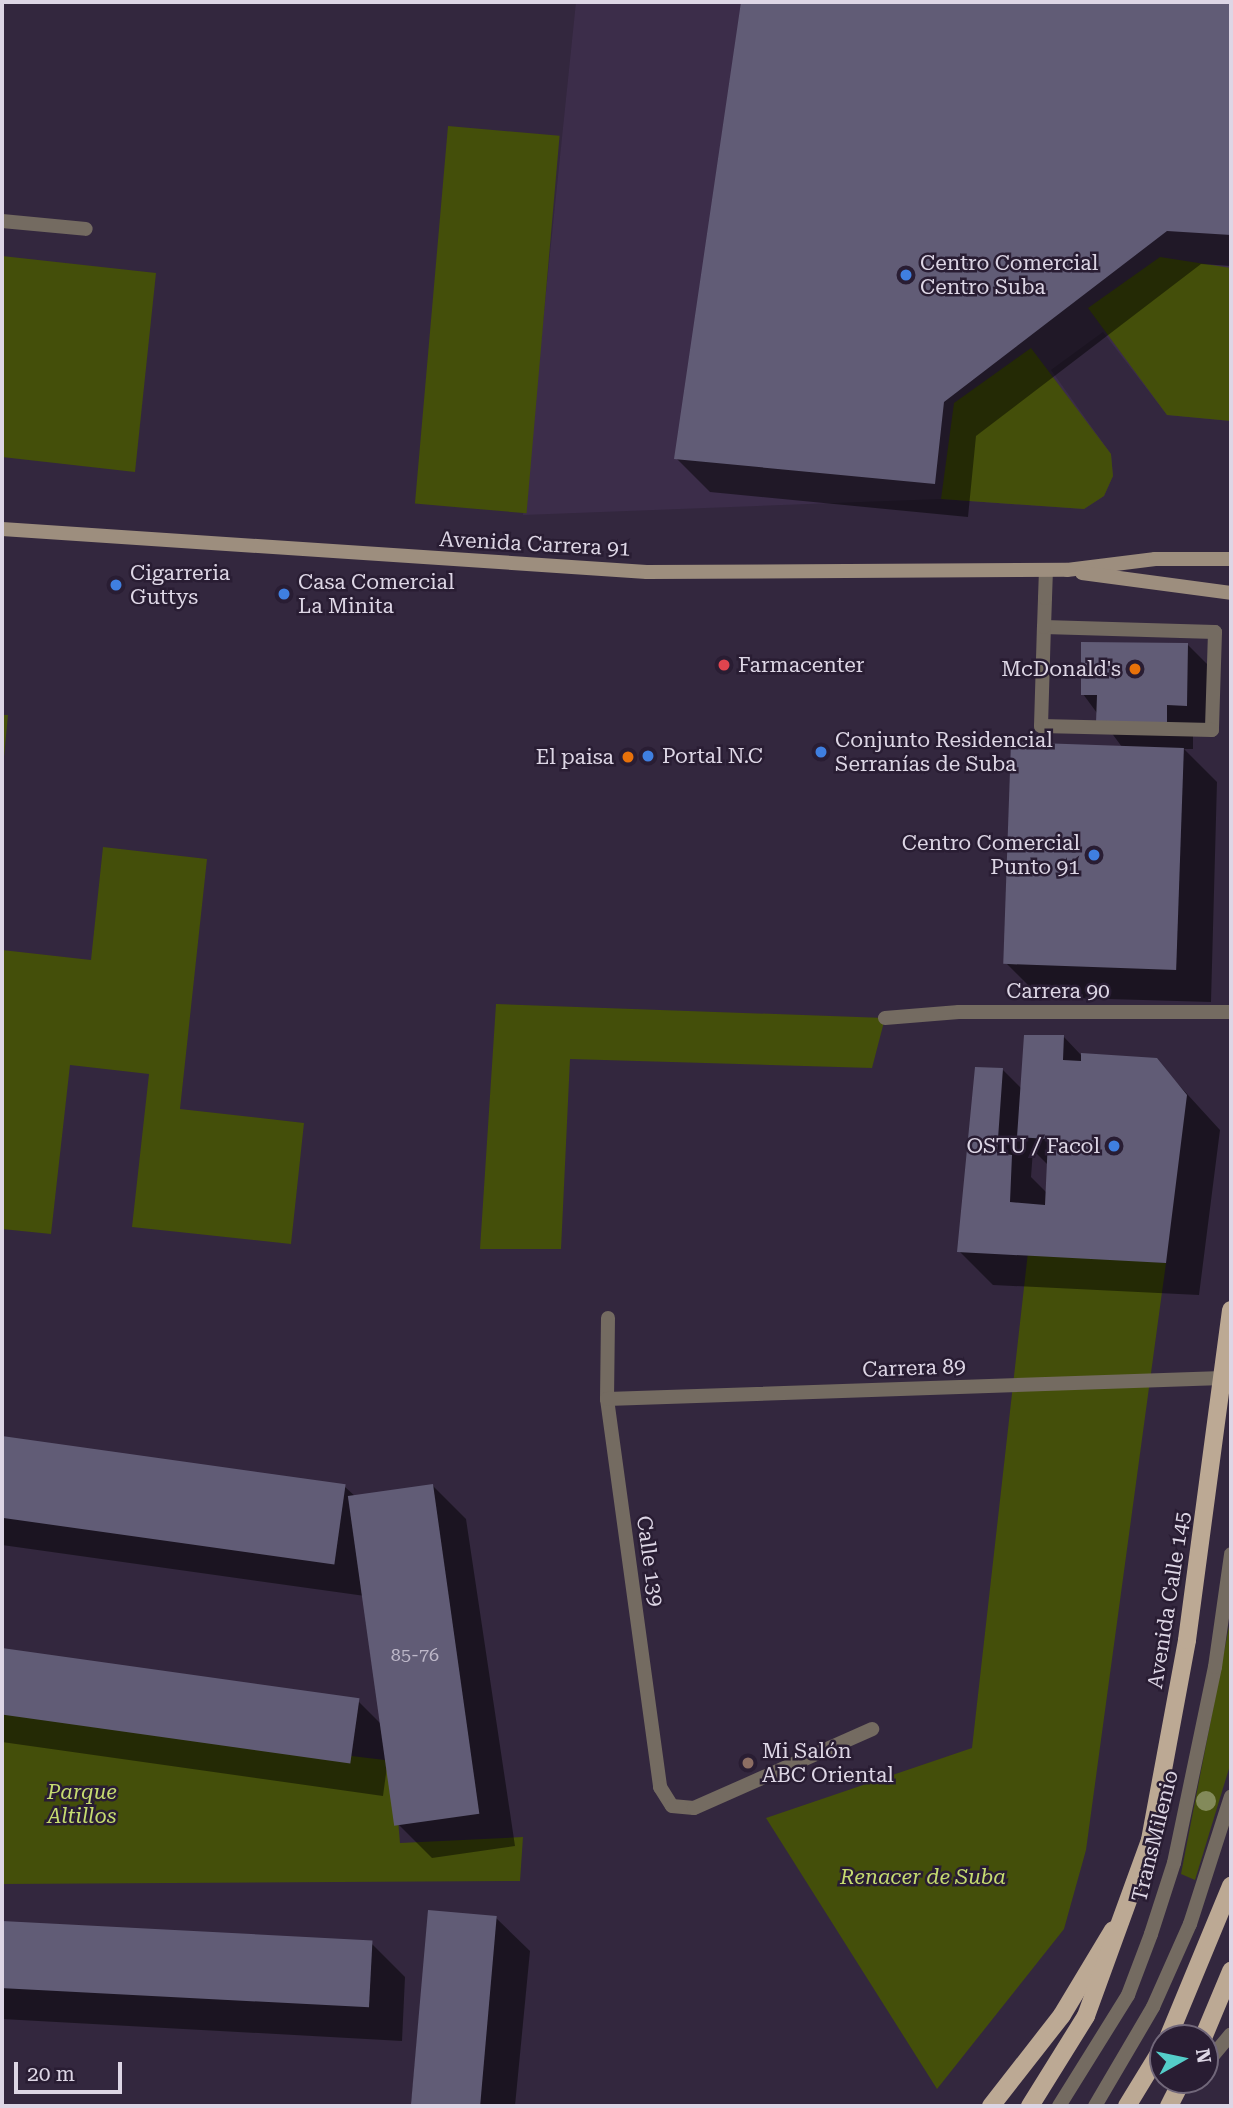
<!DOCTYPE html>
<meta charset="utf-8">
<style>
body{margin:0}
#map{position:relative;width:1233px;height:2108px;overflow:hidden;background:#33273e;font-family:"Roboto Serif",serif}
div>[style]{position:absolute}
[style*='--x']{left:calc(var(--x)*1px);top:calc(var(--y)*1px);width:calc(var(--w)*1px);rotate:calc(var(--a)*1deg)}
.built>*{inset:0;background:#3c2d4a}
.green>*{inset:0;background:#444f0a;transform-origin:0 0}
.shadow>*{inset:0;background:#0007}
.building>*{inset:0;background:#615c76;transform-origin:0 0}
.service>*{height:14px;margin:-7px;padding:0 7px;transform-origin:7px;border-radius:7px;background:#746b61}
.minor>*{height:14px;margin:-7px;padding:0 7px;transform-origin:7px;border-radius:7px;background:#746b61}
.tertiary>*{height:14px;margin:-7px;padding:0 7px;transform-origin:7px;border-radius:7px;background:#746b61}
.secondary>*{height:14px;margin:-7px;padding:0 7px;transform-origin:7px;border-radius:7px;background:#9d8e7e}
.primary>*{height:18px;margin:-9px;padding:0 9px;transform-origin:9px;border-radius:9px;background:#bca994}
.trees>*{width:20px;height:20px;margin:-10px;border-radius:50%;background:#838a5a}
.dots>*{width:19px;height:19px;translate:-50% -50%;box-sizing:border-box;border:4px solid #291d33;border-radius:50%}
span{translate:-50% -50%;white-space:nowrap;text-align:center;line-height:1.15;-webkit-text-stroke:5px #291d33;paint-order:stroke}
.number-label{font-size:18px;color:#beb8c9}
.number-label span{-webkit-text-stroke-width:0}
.poi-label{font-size:21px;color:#ddd6e5}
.left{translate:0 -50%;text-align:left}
.right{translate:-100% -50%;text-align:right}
.street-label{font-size:21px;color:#ddd6e5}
.park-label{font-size:21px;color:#c5db70;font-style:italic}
.frame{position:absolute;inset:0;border:4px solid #ddd6e5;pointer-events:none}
.north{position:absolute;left:1149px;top:2024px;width:70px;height:70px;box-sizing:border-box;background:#291d33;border:2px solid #71677a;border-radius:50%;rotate:81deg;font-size:19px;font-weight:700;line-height:28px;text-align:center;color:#ddd6e5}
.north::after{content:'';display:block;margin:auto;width:24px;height:32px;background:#54cdc9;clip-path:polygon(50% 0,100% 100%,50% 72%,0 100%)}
.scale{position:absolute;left:14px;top:2062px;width:108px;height:32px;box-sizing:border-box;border:4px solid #ddd6e5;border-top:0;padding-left:9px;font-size:21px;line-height:24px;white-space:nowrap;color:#ddd6e5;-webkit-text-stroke:5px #291d33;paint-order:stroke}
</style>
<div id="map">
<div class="built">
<i style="clip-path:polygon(576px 2px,1231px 2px,1231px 421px,1167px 415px,1103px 332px,1051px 370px,1111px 454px,1113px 476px,1104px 496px,1084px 509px,941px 499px,523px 515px)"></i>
</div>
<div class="green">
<i style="left:448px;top:126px;width:112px;height:379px;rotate:5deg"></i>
<i style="clip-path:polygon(2px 256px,156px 273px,135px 472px,2px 457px)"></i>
<i style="clip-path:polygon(1160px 257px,1231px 268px,1231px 421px,1167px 415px,1088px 308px)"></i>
<i style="clip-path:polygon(1031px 348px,1111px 454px,1113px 476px,1104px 496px,1084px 509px,941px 499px,954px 403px)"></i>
<i style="clip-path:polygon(2px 715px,8px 715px,2px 778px)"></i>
<i style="clip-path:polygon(103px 847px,207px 859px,180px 1109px,304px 1123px,291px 1244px,132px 1227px,149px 1074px,70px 1065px,51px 1234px,2px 1229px,2px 950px,91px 960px)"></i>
<i style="clip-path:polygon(496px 1004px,885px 1018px,872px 1068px,570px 1059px,561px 1249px,480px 1249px)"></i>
<i style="clip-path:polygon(1028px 1252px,1166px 1263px,1086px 1850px,1064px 1929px,937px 2089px,766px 1818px,972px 1748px)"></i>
<i style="clip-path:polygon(1231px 1616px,1231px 1762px,1195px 1880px,1181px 1874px)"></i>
<i style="clip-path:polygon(2px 1714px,393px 1761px,400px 1843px,523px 1837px,520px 1881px,2px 1884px)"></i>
</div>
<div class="shadow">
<i style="clip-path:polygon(743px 2px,1231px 2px,1231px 266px,1201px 264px,976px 436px,968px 517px,710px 492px,676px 458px)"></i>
<i style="clip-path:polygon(1188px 645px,1214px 671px,1213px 731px,1193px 730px,1193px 749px,1184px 749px,1217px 782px,1211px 1002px,1040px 997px,1006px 963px,1122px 747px,1083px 694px)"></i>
<i style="clip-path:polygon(evenodd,1064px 1037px,1081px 1055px,1156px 1060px,1220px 1130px,1199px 1295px,993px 1285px,959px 1251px,1003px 1070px,1022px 1089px,1064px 1037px,1033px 1150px,1049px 1166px,1047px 1193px,1031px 1177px,1033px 1150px)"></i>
<i style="clip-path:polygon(2px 1437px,345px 1487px,356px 1497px,433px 1486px,466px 1519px,515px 1846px,432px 1858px,399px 1825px,388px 1759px,383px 1796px,2px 1742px,2px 1649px,358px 1701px,384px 1727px,365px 1596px,2px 1545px)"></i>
<i style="clip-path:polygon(429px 1911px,496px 1918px,530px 1951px,515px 2106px,411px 2106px)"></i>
<i style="clip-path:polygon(2px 1923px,372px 1944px,405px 1977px,402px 2041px,2px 2019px)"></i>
</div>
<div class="building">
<i style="clip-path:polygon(741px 2px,1231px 2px,1231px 235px,1167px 231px,944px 402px,935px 484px,674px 459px)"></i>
<i style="clip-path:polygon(1081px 642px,1188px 643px,1187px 706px,1167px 705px,1167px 724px,1096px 723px,1097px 695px,1081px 695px)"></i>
<i style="left:1011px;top:742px;width:173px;height:222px;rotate:2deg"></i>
<i style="clip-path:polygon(1024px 1035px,1064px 1035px,1063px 1060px,1081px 1061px,1081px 1053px,1157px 1058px,1187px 1095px,1166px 1263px,957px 1252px,975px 1067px,1003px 1068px,997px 1153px,1012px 1155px,1010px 1202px,1045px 1205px,1048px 1139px,1017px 1137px)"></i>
<i style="left:2px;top:1436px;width:347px;height:81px;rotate:8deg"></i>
<i style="left:433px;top:1484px;width:333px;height:86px;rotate:82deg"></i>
<i style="left:2px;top:1648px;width:361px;height:66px;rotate:8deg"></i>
<i style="left:428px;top:1910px;width:69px;height:197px;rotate:5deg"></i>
<i style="left:2px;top:1921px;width:371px;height:67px;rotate:3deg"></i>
</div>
<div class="service">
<i style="--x:1044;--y:627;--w:171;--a:1.7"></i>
<i style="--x:1215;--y:632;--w:98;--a:91.8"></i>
<i style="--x:1212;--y:730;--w:171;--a:-178.7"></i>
<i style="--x:1041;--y:726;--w:99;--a:-88.3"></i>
<i style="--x:1044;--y:627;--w:29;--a:-88"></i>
<i style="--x:1045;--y:598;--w:28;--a:-88"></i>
<i style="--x:1059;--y:2106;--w:131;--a:-58.1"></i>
<i style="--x:1128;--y:1995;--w:65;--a:-69.3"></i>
<i style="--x:1151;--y:1934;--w:75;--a:-72.1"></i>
<i style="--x:1174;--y:1863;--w:200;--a:-78.2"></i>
<i style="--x:1215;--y:1667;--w:114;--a:-81.9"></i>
<i style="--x:1095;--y:2106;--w:115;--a:-59.6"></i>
<i style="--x:1153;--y:2007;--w:91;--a:-66"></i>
<i style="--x:1190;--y:1924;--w:134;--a:-72.2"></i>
</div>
<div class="minor">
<i style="--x:2;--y:221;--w:84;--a:5.4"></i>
<i style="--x:885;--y:1018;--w:74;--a:-4.6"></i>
<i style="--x:959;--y:1012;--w:272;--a:0"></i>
<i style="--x:608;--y:1318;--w:81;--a:90.7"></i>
<i style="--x:607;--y:1399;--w:392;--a:82.2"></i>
<i style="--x:660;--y:1787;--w:22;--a:58"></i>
<i style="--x:672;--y:1806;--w:22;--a:5"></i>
<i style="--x:694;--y:1808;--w:195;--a:-23.9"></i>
<i style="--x:607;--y:1399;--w:616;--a:-1.95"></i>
</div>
<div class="tertiary">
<i style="--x:1205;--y:2065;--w:40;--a:-50"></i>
</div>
<div class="secondary">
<i style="--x:2;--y:529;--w:646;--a:3.81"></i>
<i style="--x:647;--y:572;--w:420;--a:-0.3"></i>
<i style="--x:1067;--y:570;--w:89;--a:-7.1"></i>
<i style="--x:1155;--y:559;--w:76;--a:0"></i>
<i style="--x:1082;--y:573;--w:150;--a:7.6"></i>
</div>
<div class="primary">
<i style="--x:1168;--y:2038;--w:165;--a:-67.5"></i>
<i style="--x:1203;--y:2038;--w:73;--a:-67.3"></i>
<i style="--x:991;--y:2106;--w:115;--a:-52"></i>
<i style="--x:1062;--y:2015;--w:99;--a:-59"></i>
<i style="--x:1030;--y:2106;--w:106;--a:-58.1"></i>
<i style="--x:1086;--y:2016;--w:187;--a:-70"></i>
<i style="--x:1150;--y:1840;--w:203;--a:-79.5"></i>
<i style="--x:1187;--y:1640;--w:333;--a:-82.4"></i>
<i style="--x:1127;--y:2106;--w:69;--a:-58.6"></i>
<i style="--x:1169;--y:2106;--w:29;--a:-63"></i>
</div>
<div class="trees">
<i style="left:1206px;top:1801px"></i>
</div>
<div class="dots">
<i style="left:906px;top:275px;background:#3f7fe0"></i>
<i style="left:116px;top:585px;background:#3f7fe0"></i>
<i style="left:284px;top:594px;background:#3f7fe0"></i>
<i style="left:724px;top:665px;background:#e0444e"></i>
<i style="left:1135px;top:669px;background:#e8710a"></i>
<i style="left:821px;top:752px;background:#3f7fe0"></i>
<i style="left:648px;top:756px;background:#3f7fe0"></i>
<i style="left:628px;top:757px;background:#e8710a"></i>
<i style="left:1094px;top:855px;background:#3f7fe0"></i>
<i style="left:1114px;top:1146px;background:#3f7fe0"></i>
<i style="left:748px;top:1763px;background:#8d6e63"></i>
</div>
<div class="number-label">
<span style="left:415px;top:1655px">85-76</span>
</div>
<div class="poi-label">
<span class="left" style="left:920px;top:275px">Centro Comercial<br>Centro Suba</span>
<span class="left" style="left:130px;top:585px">Cigarreria<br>Guttys</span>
<span class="left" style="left:298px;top:594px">Casa Comercial<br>La Minita</span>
<span class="left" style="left:738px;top:665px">Farmacenter</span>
<span class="right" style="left:1121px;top:669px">McDonald's</span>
<span class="left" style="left:835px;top:752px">Conjunto Residencial<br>Serranías de Suba</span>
<span class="left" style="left:662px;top:756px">Portal N.C</span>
<span class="right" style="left:614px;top:757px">El paisa</span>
<span class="right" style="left:1080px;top:855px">Centro Comercial<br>Punto 91</span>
<span class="right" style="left:1100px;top:1146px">OSTU / Facol</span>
<span class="left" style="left:762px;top:1763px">Mi Salón<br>ABC Oriental</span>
</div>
<div class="street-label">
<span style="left:535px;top:544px;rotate:3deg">Avenida Carrera 91</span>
<span style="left:1058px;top:991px">Carrera 90</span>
<span style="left:914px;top:1368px;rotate:-2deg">Carrera 89</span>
<span style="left:650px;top:1561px;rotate:82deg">Calle 139</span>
<span style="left:1169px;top:1600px;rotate:-81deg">Avenida Calle 145</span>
<span style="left:1155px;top:1836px;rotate:-76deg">TransMilenio</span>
</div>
<div class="park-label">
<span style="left:82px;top:1804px">Parque<br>Altillos</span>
<span style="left:923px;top:1877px">Renacer de Suba</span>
</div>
<div class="frame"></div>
<div class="north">N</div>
<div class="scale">20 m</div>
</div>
